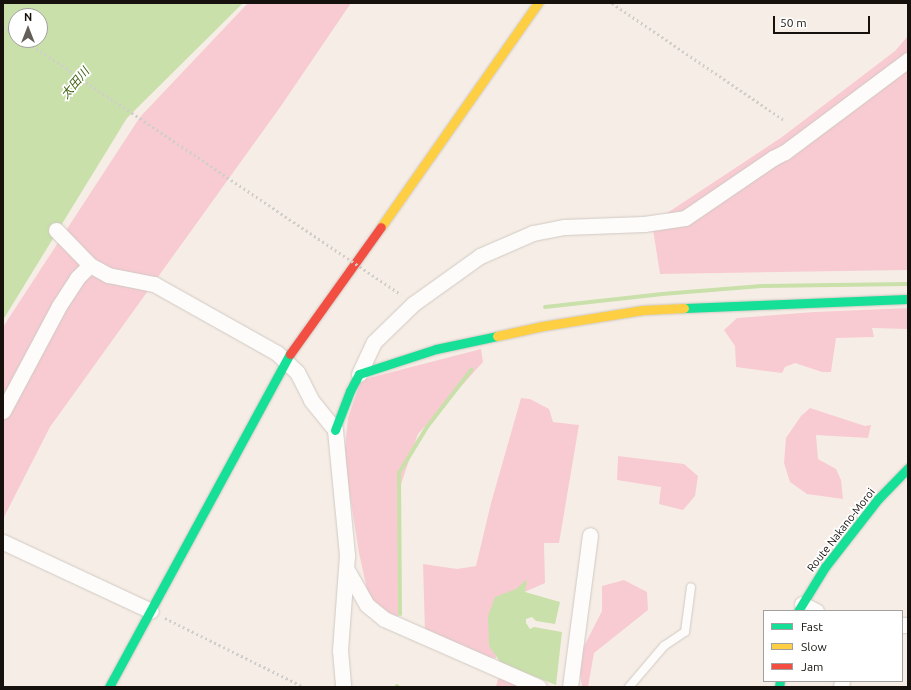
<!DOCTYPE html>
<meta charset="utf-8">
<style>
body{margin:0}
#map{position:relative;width:911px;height:690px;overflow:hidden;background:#f6eee6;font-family:Ubuntu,"Noto Sans JP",sans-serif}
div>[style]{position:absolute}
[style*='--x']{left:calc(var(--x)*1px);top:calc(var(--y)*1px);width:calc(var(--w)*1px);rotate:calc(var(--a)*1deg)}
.green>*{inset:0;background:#f8cbd2}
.water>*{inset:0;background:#c9e0aa}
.stream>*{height:4px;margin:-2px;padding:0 2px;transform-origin:2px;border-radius:2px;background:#c9e0aa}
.path>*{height:2.5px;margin-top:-1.25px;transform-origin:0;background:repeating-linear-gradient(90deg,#d0cecb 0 2px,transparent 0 5px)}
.roads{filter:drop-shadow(0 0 1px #d0c9c3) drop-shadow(0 0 1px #d0c9c3)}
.lane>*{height:8px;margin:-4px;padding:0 4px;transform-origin:4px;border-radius:4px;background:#fefcfb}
.street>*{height:15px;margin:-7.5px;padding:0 7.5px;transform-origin:7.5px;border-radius:7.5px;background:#fefcfb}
.fast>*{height:9px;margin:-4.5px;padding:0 4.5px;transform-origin:4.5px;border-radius:4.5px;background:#16e098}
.slow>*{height:9px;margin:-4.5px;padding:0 4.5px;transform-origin:4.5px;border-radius:4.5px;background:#ffcf43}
.jam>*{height:9px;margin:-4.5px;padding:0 4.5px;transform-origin:4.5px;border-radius:4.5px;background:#f24e42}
.path-bridge>*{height:2.5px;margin-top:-1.25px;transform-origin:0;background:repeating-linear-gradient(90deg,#d0cecb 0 2px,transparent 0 5px)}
span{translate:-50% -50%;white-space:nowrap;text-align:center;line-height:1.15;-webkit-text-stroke:3.5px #fff;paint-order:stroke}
.street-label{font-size:11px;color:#16110d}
.water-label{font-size:12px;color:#416013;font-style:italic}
.frame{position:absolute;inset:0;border:4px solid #16110d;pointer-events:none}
.legend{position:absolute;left:763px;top:610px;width:140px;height:72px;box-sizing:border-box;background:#fff;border:1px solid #a2a09e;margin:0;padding:5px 7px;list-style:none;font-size:12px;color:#16110d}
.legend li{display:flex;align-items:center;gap:8px;height:20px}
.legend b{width:20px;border:1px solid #a2a09e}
.north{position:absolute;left:8px;top:8px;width:40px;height:40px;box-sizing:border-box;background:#fff;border:1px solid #a2a09e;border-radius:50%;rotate:0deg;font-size:11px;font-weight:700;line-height:16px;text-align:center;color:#16110d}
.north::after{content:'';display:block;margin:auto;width:14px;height:18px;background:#645e59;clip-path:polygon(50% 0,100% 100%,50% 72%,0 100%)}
.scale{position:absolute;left:773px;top:16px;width:97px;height:18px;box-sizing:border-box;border:2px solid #16110d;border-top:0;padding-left:5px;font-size:12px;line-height:14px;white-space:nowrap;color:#16110d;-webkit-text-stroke:3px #fff;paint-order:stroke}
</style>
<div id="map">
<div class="green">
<i style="clip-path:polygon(248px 3px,351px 3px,281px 106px,50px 427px,3px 519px,3px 327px,140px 117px)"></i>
<i style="clip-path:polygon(908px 36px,908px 270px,660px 274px,652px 223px,782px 137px,895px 51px)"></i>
<i style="clip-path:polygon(908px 308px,908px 329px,872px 328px,874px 337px,836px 338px,831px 372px,822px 372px,795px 363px,785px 367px,782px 373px,736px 367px,735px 346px,724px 330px,737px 318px,814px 312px)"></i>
<i style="clip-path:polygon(481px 349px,483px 362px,418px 434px,398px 493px,398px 620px,370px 603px,359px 553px,344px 458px,348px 418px,361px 380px)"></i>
<i style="clip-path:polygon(521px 398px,530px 399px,549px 409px,553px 422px,579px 425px,559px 543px,544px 543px,545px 583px,506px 600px,495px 642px,496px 658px,473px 656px,425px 633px,423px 564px,457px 569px,476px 566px,491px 503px)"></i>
<i style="clip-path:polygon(810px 408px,865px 426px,871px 425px,868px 438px,816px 435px,818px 459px,836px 469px,841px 480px,843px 499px,807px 494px,790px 482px,784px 463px,786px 438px,801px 416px)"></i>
<i style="clip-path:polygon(618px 456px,684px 464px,698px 476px,695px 496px,683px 510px,659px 504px,661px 487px,617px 480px)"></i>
<i style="clip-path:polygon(624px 580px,647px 592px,648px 610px,594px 653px,588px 687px,582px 687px,578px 658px,602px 611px,602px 586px)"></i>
<i style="clip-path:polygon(510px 676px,526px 687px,496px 687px,498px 679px)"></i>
</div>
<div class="water">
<i style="clip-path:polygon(evenodd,3px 3px,243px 3px,127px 118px,3px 320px,3px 3px,16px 16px,40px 16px,40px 40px,16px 40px,16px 16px)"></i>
<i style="clip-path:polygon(527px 579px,525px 592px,560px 602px,555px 624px,536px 621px,532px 617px,526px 619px,526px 623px,530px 629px,534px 627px,562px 632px,556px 685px,501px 663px,489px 646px,488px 616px,495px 597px,516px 589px)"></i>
</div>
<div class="stream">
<i style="--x:545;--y:307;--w:118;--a:-6.3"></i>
<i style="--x:662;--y:294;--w:100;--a:-4.6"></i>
<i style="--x:762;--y:286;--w:146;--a:-0.8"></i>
<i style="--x:400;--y:614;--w:141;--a:-90.4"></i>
<i style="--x:399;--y:473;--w:54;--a:-58.7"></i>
<i style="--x:427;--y:427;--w:73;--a:-52.2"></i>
<i style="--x:397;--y:686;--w:1;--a:45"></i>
</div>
<div class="path">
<i style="--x:612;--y:3;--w:208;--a:34.2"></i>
<i style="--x:3;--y:26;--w:16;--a:35"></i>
<i style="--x:165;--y:618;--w:155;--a:26.4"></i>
</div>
<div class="roads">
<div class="lane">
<i style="--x:629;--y:687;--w:54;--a:-49.5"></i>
<i style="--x:664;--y:646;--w:25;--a:-34"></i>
<i style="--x:685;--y:632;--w:45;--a:-82.4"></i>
</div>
<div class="street">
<i style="--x:56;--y:230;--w:49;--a:45.8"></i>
<i style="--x:90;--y:265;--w:21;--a:29"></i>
<i style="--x:108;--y:275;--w:47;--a:11.1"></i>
<i style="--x:154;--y:284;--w:141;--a:29.3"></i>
<i style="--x:277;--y:353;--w:28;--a:44"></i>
<i style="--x:297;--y:372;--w:31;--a:63"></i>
<i style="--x:311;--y:400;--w:38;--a:51"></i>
<i style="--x:335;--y:430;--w:126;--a:84.5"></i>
<i style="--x:347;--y:555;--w:95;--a:94.2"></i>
<i style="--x:340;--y:650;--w:37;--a:85"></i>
<i style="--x:359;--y:374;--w:35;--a:-65"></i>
<i style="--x:374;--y:342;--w:54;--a:-44.3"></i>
<i style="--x:413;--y:304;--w:82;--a:-35.6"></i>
<i style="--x:480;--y:256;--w:58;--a:-23.5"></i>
<i style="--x:533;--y:233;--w:32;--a:-11"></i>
<i style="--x:564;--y:227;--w:80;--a:-2.1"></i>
<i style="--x:644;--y:224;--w:41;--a:-8.3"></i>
<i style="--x:685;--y:218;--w:107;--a:-34.3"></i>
<i style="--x:773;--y:158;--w:13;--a:-27"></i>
<i style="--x:785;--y:152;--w:154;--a:-36.8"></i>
<i style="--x:3;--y:411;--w:119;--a:-61.9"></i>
<i style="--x:59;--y:306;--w:33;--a:-57"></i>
<i style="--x:77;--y:278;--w:18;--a:-45"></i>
<i style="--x:3;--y:542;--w:163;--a:25"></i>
<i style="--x:347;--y:570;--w:40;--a:60.3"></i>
<i style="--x:367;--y:605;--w:22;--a:39"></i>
<i style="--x:384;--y:619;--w:169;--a:23.7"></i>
<i style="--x:802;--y:604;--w:16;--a:27"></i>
<i style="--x:902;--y:625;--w:6;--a:0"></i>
<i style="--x:570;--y:687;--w:153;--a:-82.5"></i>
<i style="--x:841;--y:687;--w:6;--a:-81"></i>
</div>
<div class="fast">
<i style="--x:684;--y:308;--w:224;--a:-2.3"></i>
<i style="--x:335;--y:430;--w:42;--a:-69"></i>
<i style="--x:350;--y:391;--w:19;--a:-62"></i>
<i style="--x:359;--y:374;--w:81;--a:-18"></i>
<i style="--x:436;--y:349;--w:62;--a:-12"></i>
<i style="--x:798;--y:611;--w:52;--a:-58.5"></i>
<i style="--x:825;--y:567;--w:86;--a:-52.1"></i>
<i style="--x:878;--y:499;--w:43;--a:-45.9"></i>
<i style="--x:109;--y:687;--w:379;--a:-61.5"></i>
<i style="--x:779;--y:687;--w:6;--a:-81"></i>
</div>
<div class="slow">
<i style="--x:381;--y:227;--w:274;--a:-55"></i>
<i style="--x:497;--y:336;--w:47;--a:-12.3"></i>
<i style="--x:543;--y:326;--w:101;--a:-9.1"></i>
<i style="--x:643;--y:310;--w:41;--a:-2.8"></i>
</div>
<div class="jam">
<i style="--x:290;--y:354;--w:156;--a:-54.4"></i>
</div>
</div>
<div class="path-bridge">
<i style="--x:24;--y:40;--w:455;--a:34"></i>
</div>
<div class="street-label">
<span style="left:841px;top:530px;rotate:-52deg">Route Nakano-Moroi</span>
</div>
<div class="water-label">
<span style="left:75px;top:83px;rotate:-50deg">太田川</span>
</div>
<div class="frame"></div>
<ul class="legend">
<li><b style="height:5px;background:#16e098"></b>Fast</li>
<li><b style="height:5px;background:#ffcf43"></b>Slow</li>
<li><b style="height:5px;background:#f24e42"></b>Jam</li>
</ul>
<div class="north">N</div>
<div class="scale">50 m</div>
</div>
